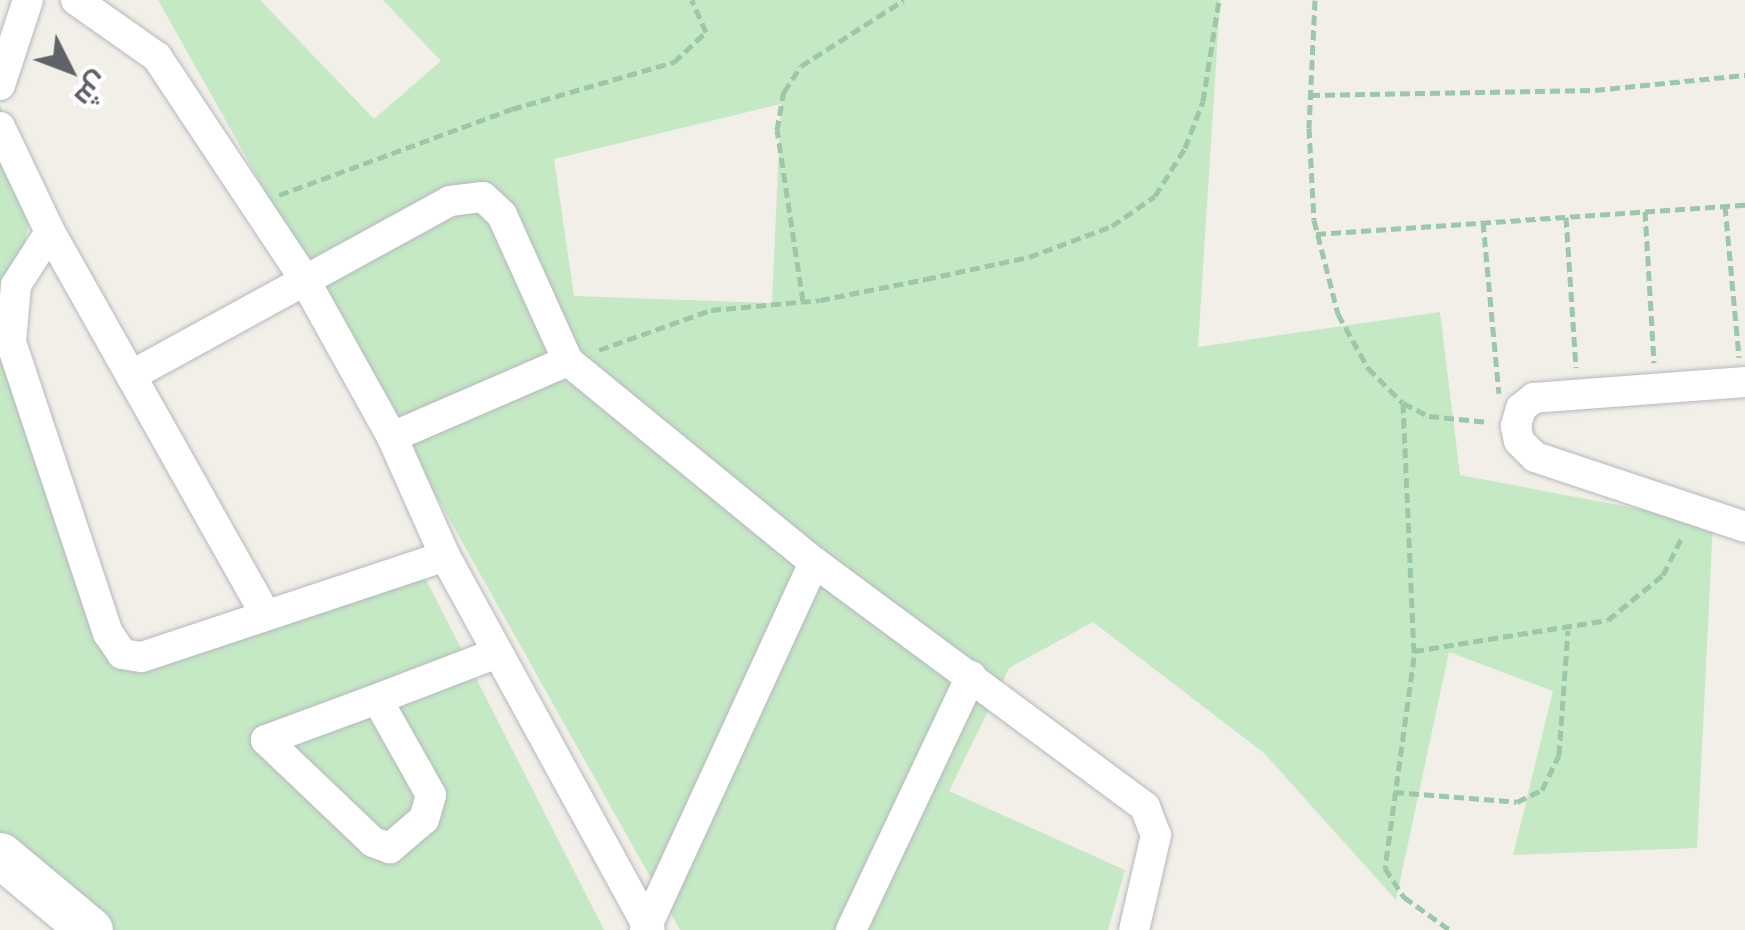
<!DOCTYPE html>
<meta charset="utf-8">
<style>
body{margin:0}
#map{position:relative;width:1745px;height:930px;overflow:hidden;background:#f1efe8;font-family:Montserrat,Cairo,sans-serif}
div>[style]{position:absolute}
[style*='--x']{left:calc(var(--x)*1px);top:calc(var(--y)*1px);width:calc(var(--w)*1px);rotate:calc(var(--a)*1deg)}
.green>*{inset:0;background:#c5e8c5}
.path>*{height:5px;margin-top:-2.5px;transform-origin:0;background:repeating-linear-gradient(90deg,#9cc7a9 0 10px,transparent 0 15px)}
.roads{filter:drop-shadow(0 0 2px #b5b8bc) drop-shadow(0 0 2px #b5b8bc)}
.street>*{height:30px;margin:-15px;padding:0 15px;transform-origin:15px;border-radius:15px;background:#fff}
.secondary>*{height:45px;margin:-22.5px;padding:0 22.5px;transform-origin:22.5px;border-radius:22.5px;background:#fff}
span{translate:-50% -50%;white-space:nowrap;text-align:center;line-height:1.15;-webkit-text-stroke:8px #fff;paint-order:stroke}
.north{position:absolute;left:20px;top:20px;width:100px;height:100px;-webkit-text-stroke:8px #fff;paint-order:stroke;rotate:132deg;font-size:28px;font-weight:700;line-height:40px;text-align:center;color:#5f6368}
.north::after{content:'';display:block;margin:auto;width:35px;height:45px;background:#5f6368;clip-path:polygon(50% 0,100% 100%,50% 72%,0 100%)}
</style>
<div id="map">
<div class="green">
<i style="clip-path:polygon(evenodd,158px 0,260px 0,374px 119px,441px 61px,383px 0,1220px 0,1198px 347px,1440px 312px,1460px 475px,1713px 523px,1697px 848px,1513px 855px,1553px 691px,1449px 652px,1396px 900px,1264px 753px,1093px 622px,1009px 668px,949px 791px,1125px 870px,1108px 930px,680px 930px,158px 0,781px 104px,772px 303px,574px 296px,554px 159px,781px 104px)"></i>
<i style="clip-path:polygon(0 104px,34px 198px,8px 324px,117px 651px,413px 554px,604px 930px,71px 930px,0 869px)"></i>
</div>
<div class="path">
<i style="--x:1315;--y:0;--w:128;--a:92.7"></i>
<i style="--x:1309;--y:128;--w:92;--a:86.9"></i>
<i style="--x:1314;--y:220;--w:97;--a:75.7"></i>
<i style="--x:1338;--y:314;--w:62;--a:60.9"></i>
<i style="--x:1368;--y:368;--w:49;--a:45"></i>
<i style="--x:1403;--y:403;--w:29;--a:27"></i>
<i style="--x:1429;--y:416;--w:59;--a:5.8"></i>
<i style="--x:1310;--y:95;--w:285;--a:-1"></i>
<i style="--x:1595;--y:90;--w:151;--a:-5.7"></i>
<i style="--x:279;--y:195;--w:248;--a:-20.3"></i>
<i style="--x:512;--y:109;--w:169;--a:-16.2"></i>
<i style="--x:674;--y:62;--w:44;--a:-43.2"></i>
<i style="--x:706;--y:32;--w:35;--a:-114"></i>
<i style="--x:1725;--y:206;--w:152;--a:84.7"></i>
<i style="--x:1645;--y:211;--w:152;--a:86.6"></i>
<i style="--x:1566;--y:217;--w:151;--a:86.2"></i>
<i style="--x:1483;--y:222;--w:172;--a:84.7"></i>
<i style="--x:1316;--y:234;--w:430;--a:-3.9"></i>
<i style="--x:803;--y:301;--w:173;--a:-98.6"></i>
<i style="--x:777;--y:130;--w:39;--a:-80"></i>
<i style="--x:784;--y:92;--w:31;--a:-57"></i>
<i style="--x:801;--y:66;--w:122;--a:-32.7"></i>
<i style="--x:599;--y:350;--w:119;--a:-19.7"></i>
<i style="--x:711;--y:310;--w:109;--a:-5.2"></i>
<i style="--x:820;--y:300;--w:108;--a:-11.2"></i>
<i style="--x:926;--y:279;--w:105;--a:-12.1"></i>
<i style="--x:1029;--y:257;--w:89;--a:-20.5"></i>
<i style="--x:1112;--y:226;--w:52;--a:-34.9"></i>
<i style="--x:1155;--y:196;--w:57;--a:-58"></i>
<i style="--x:1185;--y:148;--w:50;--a:-69"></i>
<i style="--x:1203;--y:101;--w:102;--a:-81"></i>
<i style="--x:1403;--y:403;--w:254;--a:87.5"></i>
<i style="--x:1414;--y:657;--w:213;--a:97.8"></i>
<i style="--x:1385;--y:868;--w:35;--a:57"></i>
<i style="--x:1404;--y:897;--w:57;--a:35.7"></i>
<i style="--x:1414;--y:651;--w:196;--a:-9.1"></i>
<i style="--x:1608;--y:620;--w:71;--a:-39.3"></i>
<i style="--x:1663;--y:575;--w:42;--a:-63.4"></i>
<i style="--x:1394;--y:792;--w:123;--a:4.6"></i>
<i style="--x:1517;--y:802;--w:28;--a:-26"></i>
<i style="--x:1542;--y:790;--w:39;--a:-64"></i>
<i style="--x:1559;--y:755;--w:125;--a:-85.9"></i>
</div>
<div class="roads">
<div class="street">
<i style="--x:76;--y:0;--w:99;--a:35.1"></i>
<i style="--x:157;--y:57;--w:264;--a:56.4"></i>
<i style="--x:303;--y:277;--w:183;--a:60.9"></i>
<i style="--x:392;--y:437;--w:130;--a:66"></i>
<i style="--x:445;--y:556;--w:426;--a:61.3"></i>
<i style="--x:0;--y:85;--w:89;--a:-71.8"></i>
<i style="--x:0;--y:127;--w:116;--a:64.5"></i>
<i style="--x:50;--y:232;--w:63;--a:122.7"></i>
<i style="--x:16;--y:285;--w:57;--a:95"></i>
<i style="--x:11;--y:342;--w:307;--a:71.6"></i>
<i style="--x:108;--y:633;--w:25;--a:56"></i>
<i style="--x:122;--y:654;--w:20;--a:9"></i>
<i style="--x:142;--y:657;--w:319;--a:-18.4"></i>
<i style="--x:50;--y:232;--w:438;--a:60.6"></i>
<i style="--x:134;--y:374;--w:360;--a:-28.7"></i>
<i style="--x:450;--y:201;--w:33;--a:-7"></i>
<i style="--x:483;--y:197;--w:26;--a:43"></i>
<i style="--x:502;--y:215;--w:160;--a:65.7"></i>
<i style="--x:568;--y:361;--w:318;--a:39.3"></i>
<i style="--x:814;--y:562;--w:412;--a:36.5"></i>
<i style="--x:1145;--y:807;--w:30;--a:69"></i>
<i style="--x:1156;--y:835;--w:98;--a:103"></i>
<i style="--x:1745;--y:382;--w:212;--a:175.7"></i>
<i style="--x:1534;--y:398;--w:16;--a:142"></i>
<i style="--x:1521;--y:408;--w:19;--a:106"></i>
<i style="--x:1516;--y:426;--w:15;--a:79"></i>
<i style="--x:1519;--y:441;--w:23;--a:45"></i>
<i style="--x:1535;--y:457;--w:221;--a:18.4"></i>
<i style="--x:392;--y:437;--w:192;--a:-23.4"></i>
<i style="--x:377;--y:699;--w:110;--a:60.6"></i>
<i style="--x:431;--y:795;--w:25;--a:106"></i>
<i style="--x:424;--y:819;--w:45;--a:139.5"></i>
<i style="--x:390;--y:848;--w:18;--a:-161"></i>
<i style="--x:373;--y:842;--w:148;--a:-136.4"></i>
<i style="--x:266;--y:740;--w:118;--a:-20.3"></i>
<i style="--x:377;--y:699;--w:129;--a:-21"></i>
<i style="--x:645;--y:930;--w:405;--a:-65.3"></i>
<i style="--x:851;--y:930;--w:281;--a:-64.7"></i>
</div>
<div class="secondary">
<i style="--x:0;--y:855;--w:117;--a:39.8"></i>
</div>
</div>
<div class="north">ش</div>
</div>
